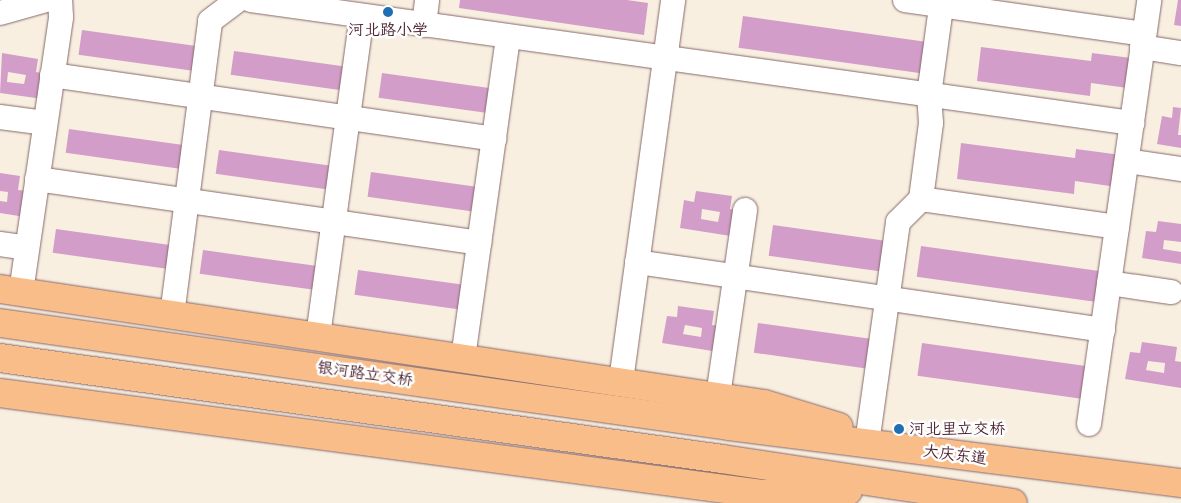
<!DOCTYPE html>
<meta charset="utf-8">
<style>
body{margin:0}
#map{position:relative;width:1181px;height:503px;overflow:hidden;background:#f8efe0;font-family:"Architects Daughter","LXGW WenKai TC",sans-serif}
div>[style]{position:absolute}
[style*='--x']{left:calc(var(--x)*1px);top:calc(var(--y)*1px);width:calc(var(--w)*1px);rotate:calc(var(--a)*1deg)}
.building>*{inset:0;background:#d29ec9;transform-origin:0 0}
.roads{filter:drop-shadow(0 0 1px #87686a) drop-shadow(0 0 1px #87686a)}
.minor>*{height:24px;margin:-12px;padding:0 12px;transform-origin:12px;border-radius:12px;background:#fff}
.major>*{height:28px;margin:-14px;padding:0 14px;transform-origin:14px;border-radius:14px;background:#f8bd89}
.dots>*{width:14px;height:14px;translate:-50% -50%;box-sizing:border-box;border:2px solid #fff;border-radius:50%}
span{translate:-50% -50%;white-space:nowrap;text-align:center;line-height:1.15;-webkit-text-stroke:5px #fff;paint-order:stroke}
.poi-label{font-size:16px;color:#4a1f2b}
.left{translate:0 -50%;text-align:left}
.street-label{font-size:16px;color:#4a1f2b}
</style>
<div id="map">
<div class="building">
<i style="clip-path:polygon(460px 0,627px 0,648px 3px,644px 35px,459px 8px)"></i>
<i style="clip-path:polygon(1178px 0,1181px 0,1181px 26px,1174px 25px)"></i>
<i style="left:743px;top:16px;width:186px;height:32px;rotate:8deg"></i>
<i style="left:82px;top:30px;width:119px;height:25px;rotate:8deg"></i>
<i style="clip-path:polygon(981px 47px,1091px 61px,1092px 53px,1139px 59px,1135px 89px,1091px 83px,1090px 96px,977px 81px)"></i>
<i style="left:234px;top:51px;width:119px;height:24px;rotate:8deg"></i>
<i style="clip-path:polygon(evenodd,2px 53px,38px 59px,36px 72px,47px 74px,43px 99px,0 93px,2px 53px,8px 72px,26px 75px,24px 84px,7px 82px,8px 72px)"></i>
<i style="left:382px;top:73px;width:119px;height:25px;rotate:8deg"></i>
<i style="clip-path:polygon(1173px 107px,1181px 108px,1178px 135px,1181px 135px,1181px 148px,1157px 144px,1162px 116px,1172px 118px)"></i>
<i style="left:69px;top:129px;width:119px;height:24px;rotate:8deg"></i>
<i style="clip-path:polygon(961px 143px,1075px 158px,1076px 149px,1121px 155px,1117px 187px,1075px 181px,1074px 194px,957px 179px)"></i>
<i style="left:219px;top:150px;width:119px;height:24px;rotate:8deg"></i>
<i style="left:371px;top:172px;width:119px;height:25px;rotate:8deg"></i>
<i style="clip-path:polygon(0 173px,20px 176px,18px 190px,29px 191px,25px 217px,0 213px,0 201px,7px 202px,8px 192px,0 191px)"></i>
<i style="clip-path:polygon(evenodd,696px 191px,732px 196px,730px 209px,740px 211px,737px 237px,680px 228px,684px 200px,694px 202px,696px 191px,702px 209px,720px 212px,718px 222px,701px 219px,702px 209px)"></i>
<i style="clip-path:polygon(1158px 221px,1181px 224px,1181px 242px,1164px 240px,1163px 249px,1181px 252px,1181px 264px,1142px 258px,1146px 231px,1156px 232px)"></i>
<i style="left:773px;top:225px;width:117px;height:31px;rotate:8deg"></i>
<i style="left:56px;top:229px;width:119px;height:24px;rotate:8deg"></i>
<i style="left:921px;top:246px;width:187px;height:31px;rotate:8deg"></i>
<i style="left:203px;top:250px;width:119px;height:24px;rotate:8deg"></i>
<i style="left:358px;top:270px;width:119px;height:25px;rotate:8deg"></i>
<i style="clip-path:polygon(evenodd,678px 306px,714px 311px,712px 325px,723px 326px,719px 352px,662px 343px,667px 316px,677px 317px,678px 306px,685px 325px,702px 328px,701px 337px,683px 334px,685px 325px)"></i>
<i style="left:758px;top:323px;width:117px;height:30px;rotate:8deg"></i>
<i style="clip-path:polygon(evenodd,1142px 342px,1177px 347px,1175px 361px,1181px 362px,1181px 388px,1125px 379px,1130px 352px,1140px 353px,1142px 342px,1148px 361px,1165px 363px,1164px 373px,1146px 370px,1148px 361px)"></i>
<i style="left:922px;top:343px;width:169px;height:33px;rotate:8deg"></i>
</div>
<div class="roads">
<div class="minor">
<i style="--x:251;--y:0;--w:890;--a:7.95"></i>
<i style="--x:905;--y:0;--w:241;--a:8.1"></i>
<i style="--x:0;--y:13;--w:48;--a:-15.8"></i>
<i style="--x:424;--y:25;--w:25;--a:-83"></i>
<i style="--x:1142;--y:47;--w:39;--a:9"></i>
<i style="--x:52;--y:75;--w:447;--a:8.2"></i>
<i style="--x:0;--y:117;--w:45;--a:7.6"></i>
<i style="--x:1127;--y:161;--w:55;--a:8.4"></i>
<i style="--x:37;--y:179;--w:447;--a:8.2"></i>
<i style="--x:921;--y:199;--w:198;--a:8.1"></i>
<i style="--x:0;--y:244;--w:27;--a:8"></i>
<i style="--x:637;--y:262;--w:471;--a:8.3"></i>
<i style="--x:1109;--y:283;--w:63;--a:8.3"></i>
<i style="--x:21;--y:292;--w:278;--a:-81.7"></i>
<i style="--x:61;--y:17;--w:17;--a:-93"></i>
<i style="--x:172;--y:315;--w:296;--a:-82.6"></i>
<i style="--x:210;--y:21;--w:35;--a:-37"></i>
<i style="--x:318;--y:336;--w:323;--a:-82.2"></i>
<i style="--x:463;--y:358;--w:323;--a:-82"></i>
<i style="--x:621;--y:381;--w:385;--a:-82.2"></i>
<i style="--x:718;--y:396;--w:188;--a:-81.7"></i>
<i style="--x:1089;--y:424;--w:428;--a:-81.9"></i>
<i style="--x:868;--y:436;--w:216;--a:-82"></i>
<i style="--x:898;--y:222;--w:33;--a:-45"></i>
<i style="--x:921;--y:199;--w:77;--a:-82.5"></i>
<i style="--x:931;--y:123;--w:28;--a:-94"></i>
<i style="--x:929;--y:95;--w:96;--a:-82.2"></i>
</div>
<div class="major">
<i style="--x:0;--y:289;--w:773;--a:8.56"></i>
<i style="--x:764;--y:404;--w:78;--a:17"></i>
<i style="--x:0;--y:323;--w:736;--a:8.04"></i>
<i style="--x:729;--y:426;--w:456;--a:7.2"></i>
<i style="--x:0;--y:358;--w:729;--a:7.96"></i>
<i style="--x:722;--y:459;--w:294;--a:8.6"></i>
<i style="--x:0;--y:393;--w:770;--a:7.54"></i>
<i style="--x:763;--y:494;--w:85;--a:-2"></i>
</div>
</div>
<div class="dots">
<i style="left:388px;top:12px;background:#1f6fb2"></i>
<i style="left:899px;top:429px;background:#1f6fb2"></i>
</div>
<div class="poi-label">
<span style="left:388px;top:30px">河北路小学</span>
<span class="left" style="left:909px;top:429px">河北里立交桥</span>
</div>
<div class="street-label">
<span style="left:365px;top:374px;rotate:8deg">银河路立交桥</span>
<span style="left:955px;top:455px;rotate:7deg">大庆东道</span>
</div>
</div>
